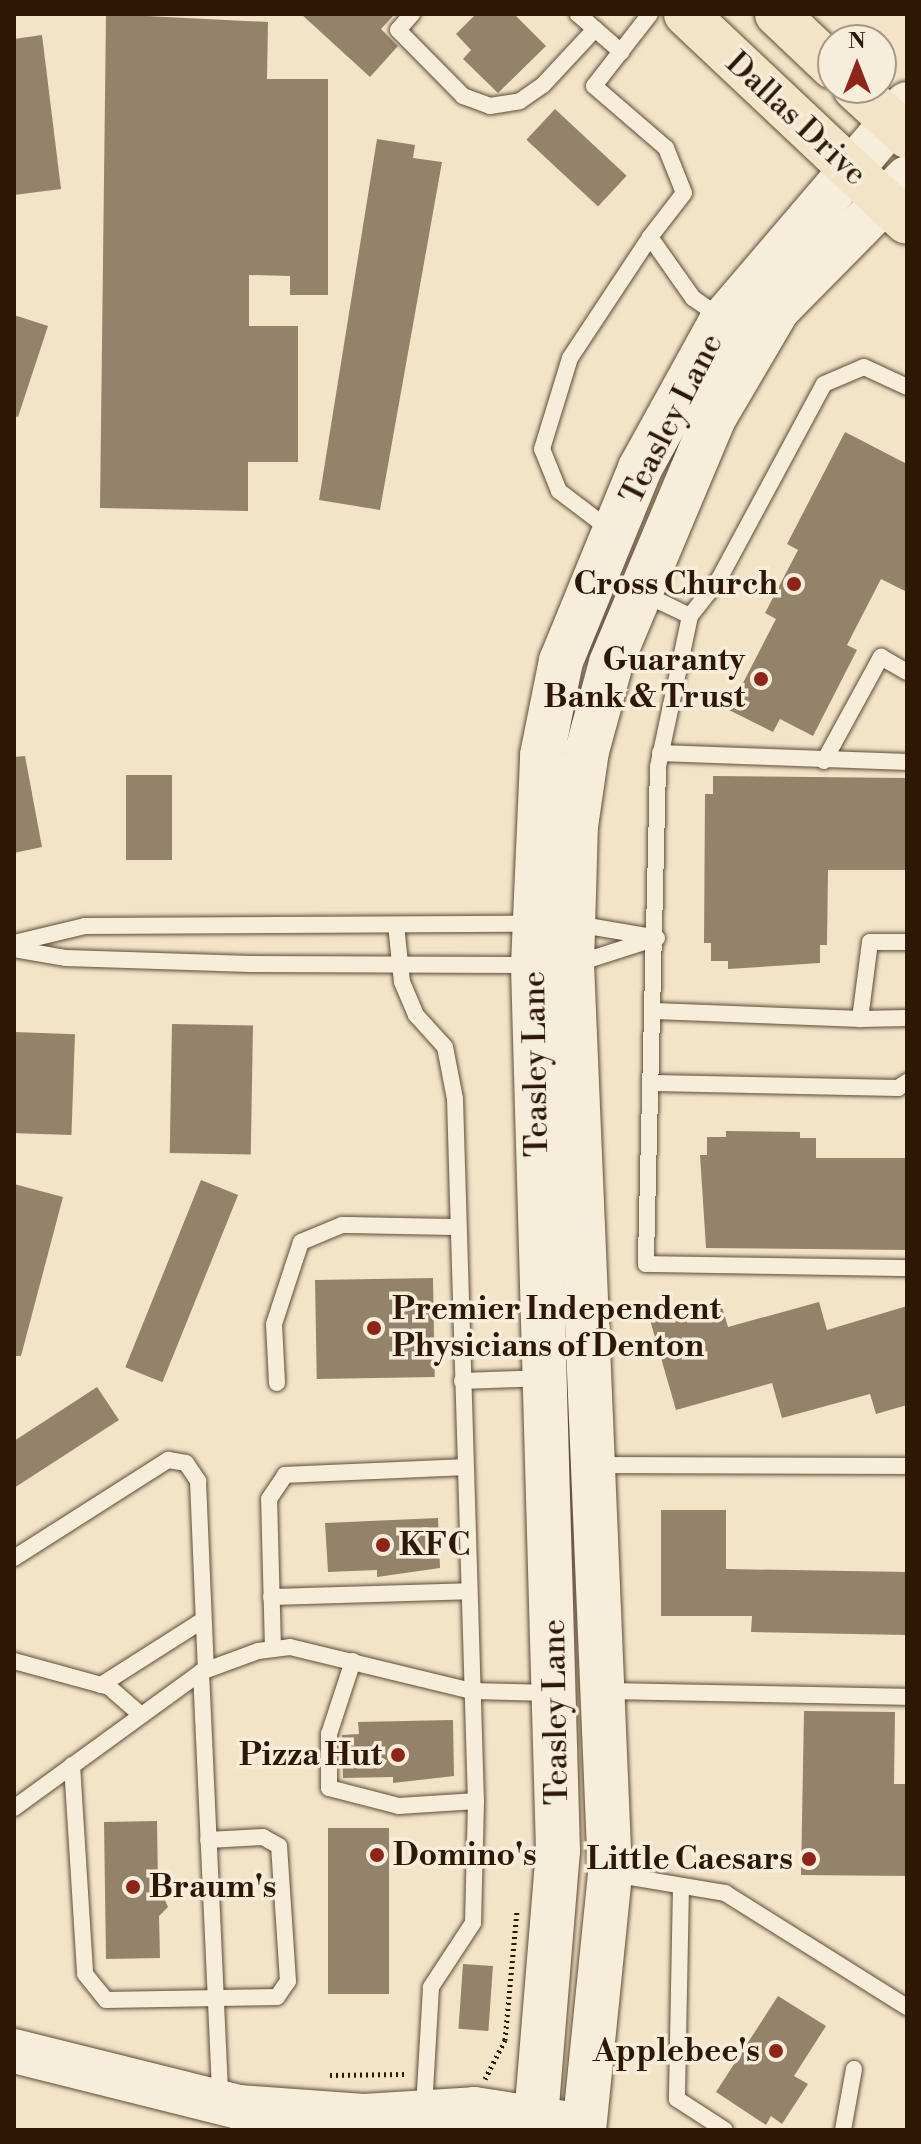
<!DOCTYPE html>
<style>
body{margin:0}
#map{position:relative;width:921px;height:2144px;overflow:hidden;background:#f3e4c8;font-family:"Libre Bodoni",serif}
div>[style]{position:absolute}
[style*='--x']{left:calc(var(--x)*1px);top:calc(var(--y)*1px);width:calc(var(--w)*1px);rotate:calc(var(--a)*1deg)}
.building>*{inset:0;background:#94826a;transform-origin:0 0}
.path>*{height:5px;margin-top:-2.5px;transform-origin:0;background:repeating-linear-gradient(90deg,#2e1804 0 2px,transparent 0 6px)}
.roads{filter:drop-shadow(0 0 2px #5f4b35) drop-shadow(0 0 2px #5f4b35)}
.lane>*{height:16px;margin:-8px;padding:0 8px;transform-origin:8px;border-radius:8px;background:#f7eddb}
.secondary>*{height:44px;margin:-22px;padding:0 22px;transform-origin:22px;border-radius:22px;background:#f7eddb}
.primary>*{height:44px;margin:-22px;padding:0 22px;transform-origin:22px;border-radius:22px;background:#f3e4c8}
.dots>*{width:22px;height:22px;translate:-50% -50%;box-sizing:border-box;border:4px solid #f7eddb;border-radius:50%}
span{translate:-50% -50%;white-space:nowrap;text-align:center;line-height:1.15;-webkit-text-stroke:7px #f7eddb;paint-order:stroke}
.street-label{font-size:32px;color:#2e1804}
.poi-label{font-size:32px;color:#2e1804;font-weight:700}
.right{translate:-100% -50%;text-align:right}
.left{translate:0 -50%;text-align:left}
.frame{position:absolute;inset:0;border:16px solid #2e1804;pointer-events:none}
.north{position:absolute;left:817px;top:24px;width:80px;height:80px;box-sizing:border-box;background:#f7eddb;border:2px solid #a79885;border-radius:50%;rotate:0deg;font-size:22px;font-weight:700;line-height:32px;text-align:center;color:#2e1804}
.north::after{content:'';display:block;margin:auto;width:28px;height:36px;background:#8f2418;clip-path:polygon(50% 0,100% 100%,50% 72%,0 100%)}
</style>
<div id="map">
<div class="building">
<i style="clip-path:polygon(106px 14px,268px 22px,267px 79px,328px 79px,328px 295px,290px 295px,290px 276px,249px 275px,249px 326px,298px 326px,298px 462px,248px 462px,248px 511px,100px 508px)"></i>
<i style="clip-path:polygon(301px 14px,395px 14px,381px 29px,398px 46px,370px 77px)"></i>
<i style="clip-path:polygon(476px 14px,514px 14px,546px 46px,498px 93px,463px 59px,471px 50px,456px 34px)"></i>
<i style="clip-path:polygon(42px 35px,61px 189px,14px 195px,14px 39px)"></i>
<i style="left:555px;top:109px;width:98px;height:42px;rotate:43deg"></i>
<i style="clip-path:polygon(377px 139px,415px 145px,413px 158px,442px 162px,380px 510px,319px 500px)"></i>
<i style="clip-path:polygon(14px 315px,48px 326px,18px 417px,14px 416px)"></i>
<i style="clip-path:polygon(845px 432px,907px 464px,907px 592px,881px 579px,847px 645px,857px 650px,813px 736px,780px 719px,773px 732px,729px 710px,776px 619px,765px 613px,798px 550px,787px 544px)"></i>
<i style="clip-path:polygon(25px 756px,42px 847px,14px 853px,14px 757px)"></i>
<i style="left:126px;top:775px;width:46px;height:85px"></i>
<i style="clip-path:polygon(713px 776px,907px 778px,907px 870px,828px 870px,827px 945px,820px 945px,820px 963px,728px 969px,728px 961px,711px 961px,711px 943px,704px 943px,705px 794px,713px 794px)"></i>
<i style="left:172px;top:1024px;width:81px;height:129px;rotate:1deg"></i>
<i style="left:14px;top:1032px;width:61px;height:101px;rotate:2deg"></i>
<i style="clip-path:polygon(726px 1131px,800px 1132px,800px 1138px,816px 1138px,816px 1158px,907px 1158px,907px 1250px,706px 1248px,700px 1155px,707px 1155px,707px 1137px,726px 1137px)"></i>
<i style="left:201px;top:1180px;width:40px;height:202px;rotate:22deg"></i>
<i style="clip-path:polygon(14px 1184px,63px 1197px,21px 1356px,14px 1356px)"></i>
<i style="left:433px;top:1278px;width:99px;height:118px;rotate:89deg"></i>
<i style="clip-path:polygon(720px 1300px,728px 1327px,819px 1302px,827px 1330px,907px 1306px,907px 1405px,876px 1414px,870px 1394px,782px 1418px,772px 1383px,676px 1410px,650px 1320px)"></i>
<i style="clip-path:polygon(97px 1387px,119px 1420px,14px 1488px,14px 1441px)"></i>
<i style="clip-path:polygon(661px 1510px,726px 1510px,726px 1569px,907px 1572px,907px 1635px,751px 1632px,752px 1616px,661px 1616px)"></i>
<i style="clip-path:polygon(438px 1518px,440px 1568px,377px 1577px,377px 1570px,328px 1572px,325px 1523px)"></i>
<i style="clip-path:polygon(804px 1711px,895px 1712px,894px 1784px,907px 1784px,907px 1876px,801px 1875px)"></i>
<i style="clip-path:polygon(453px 1720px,454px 1776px,393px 1783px,393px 1777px,343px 1778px,342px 1735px,359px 1734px,358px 1722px)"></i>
<i style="clip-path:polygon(157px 1821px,158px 1884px,168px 1907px,159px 1916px,160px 1958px,106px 1959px,104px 1822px)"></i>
<i style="left:389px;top:1828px;width:166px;height:61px;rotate:90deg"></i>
<i style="left:463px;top:1964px;width:30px;height:65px;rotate:4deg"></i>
<i style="clip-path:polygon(778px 1996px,826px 2026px,794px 2076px,808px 2084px,782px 2124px,771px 2116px,766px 2125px,716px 2092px)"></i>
</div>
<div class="path">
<i style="--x:330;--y:2075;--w:75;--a:-0.8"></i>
<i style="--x:485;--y:2079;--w:44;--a:-62.9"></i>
<i style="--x:505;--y:2040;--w:131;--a:-84.7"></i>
</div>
<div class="roads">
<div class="lane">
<i style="--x:412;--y:14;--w:21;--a:131"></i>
<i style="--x:398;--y:30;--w:93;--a:45.4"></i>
<i style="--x:463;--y:96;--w:29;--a:20"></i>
<i style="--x:490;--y:106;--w:30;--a:-9"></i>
<i style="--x:520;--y:101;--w:28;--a:-35"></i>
<i style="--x:543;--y:85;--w:76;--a:-47.1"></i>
<i style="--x:595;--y:29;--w:23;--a:-139"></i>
<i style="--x:650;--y:14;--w:91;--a:127.9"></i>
<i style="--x:594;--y:86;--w:95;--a:40.7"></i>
<i style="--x:666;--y:148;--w:48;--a:68.2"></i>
<i style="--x:684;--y:193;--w:56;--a:127.7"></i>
<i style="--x:650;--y:237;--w:75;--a:54.8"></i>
<i style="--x:693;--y:298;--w:37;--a:35"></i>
<i style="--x:595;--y:29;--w:35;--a:41"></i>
<i style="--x:613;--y:532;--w:68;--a:-142.8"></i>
<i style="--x:559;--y:491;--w:45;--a:-112"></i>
<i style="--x:542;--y:449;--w:95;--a:-72.9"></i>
<i style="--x:570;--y:358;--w:145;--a:-56.5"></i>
<i style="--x:642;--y:593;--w:53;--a:25.6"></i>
<i style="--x:690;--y:616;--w:154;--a:102"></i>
<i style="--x:658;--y:767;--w:497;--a:91.4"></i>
<i style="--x:646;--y:1264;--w:261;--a:0.9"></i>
<i style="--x:690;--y:616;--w:47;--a:-51.9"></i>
<i style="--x:719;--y:579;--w:221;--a:-61.7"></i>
<i style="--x:824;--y:384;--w:43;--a:-23"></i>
<i style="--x:864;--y:367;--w:47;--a:24.9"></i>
<i style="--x:660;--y:753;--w:247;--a:2.1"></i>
<i style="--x:824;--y:761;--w:119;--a:-61.3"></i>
<i style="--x:881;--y:657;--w:30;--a:30"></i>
<i style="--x:576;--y:924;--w:77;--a:9.7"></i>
<i style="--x:396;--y:925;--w:57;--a:84"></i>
<i style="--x:402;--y:982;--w:36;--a:67"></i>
<i style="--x:416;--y:1015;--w:43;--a:47.8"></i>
<i style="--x:445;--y:1047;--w:53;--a:79.1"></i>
<i style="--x:455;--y:1099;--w:702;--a:88.29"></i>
<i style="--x:476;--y:1801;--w:122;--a:91.4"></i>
<i style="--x:473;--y:1923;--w:77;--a:123.3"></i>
<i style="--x:431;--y:1987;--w:122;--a:93.3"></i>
<i style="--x:907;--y:942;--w:37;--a:180"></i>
<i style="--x:870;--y:942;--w:78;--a:97.4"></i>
<i style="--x:860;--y:1019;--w:47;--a:-1.2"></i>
<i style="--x:14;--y:943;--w:73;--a:-13.5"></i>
<i style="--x:85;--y:926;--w:448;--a:-0.3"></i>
<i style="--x:14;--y:949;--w:53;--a:9.8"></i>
<i style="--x:66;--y:958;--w:184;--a:1.9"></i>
<i style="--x:250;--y:964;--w:281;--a:0.2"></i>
<i style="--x:575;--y:964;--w:86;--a:-17.6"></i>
<i style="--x:656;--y:1011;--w:204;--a:2.2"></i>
<i style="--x:654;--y:1083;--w:244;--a:1.2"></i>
<i style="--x:898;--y:1088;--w:11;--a:-34"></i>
<i style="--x:462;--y:1381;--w:83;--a:-2.1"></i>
<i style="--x:277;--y:1383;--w:59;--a:-92.9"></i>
<i style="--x:274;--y:1324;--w:86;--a:-71.8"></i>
<i style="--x:301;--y:1242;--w:44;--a:-22.5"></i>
<i style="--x:342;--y:1225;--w:116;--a:1"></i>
<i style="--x:598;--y:1465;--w:309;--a:0.2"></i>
<i style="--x:14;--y:1558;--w:183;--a:-32.5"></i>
<i style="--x:168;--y:1460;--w:18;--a:9"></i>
<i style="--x:186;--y:1463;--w:22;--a:56"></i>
<i style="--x:198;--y:1481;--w:189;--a:87.6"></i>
<i style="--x:271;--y:1597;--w:198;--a:-1.7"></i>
<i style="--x:273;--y:1649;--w:150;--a:-91.5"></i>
<i style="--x:269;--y:1499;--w:29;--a:-56"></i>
<i style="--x:285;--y:1475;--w:180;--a:-2.5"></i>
<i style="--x:14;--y:1661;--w:98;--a:15.3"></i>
<i style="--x:109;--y:1687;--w:43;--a:41.2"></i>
<i style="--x:353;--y:1661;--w:77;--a:108.2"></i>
<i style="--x:329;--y:1734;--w:54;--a:90"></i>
<i style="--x:329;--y:1788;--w:72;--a:14.4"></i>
<i style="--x:399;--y:1806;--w:77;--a:-3.7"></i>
<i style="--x:201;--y:1672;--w:426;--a:87.4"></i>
<i style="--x:101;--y:1685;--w:117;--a:-32.5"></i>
<i style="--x:604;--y:1691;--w:303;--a:1.1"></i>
<i style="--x:72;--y:1765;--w:209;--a:86.4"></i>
<i style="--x:85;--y:1974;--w:33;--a:51"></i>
<i style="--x:106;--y:2000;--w:171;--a:-1"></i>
<i style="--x:277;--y:1997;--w:19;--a:-55"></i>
<i style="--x:288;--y:1981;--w:135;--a:-93.8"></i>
<i style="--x:279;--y:1846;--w:18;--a:-151"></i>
<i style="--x:263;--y:1837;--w:55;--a:176.9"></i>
<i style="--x:14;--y:1808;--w:231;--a:-36"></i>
<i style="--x:201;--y:1672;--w:61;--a:-20.2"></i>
<i style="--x:258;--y:1651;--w:32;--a:-7"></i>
<i style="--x:290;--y:1647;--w:187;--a:13.6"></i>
<i style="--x:472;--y:1691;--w:79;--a:1.5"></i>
<i style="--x:612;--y:1874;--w:115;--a:9.5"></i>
<i style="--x:725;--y:1893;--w:215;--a:32.1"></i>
<i style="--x:681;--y:1886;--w:213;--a:91.1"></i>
<i style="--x:677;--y:2099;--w:57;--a:32.9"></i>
<i style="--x:843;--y:2130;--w:62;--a:-79.8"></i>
</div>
<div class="secondary">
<i style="--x:14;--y:2051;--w:231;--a:14"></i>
<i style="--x:238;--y:2107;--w:126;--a:4.1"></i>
<i style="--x:364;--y:2116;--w:110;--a:-3.6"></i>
<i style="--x:474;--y:2109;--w:91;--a:8.8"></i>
<i style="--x:535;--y:2130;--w:280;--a:-85.3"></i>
<i style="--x:558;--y:1851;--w:886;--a:-91.62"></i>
<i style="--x:533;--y:965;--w:210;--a:-87.5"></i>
<i style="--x:542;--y:755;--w:96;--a:-78.6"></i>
<i style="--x:561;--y:661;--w:209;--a:-67.7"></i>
<i style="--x:640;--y:468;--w:166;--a:-61.1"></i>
<i style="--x:720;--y:323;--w:288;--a:-49.5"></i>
<i style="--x:584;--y:2130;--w:257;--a:-84.2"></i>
<i style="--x:610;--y:1874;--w:910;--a:-92.39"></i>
<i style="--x:572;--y:965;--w:139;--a:-88.4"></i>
<i style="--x:576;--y:826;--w:76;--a:-81.7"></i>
<i style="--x:587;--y:751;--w:91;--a:-74.7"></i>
<i style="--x:611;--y:663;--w:266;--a:-67.2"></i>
<i style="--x:714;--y:418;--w:126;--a:-59.6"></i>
<i style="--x:778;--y:309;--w:184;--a:-45.4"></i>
</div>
<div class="primary">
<i style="--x:686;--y:14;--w:303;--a:43.3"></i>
<i style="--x:777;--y:14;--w:77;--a:43.4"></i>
<i style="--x:855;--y:88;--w:71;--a:42.7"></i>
</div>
</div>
<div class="dots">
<i style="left:794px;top:584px;background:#8f2418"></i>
<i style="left:761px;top:679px;background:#8f2418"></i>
<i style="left:374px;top:1328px;background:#8f2418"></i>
<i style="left:383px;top:1545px;background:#8f2418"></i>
<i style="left:398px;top:1755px;background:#8f2418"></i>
<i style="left:377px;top:1855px;background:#8f2418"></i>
<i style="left:809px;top:1859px;background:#8f2418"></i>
<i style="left:133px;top:1887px;background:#8f2418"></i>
<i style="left:776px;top:2051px;background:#8f2418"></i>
</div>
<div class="street-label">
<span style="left:796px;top:119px;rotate:43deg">Dallas Drive</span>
<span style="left:672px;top:419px;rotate:-63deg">Teasley Lane</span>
<span style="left:536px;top:1064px;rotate:-91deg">Teasley Lane</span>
<span style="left:556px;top:1712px;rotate:-91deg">Teasley Lane</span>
</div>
<div class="poi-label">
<span class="right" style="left:778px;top:584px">Cross Church</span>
<span class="right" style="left:745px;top:679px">Guaranty<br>Bank &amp; Trust</span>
<span class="left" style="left:392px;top:1328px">Premier Independent<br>Physicians of Denton</span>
<span class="left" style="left:399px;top:1545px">KFC</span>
<span class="right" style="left:382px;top:1755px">Pizza Hut</span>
<span class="left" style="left:393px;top:1855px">Domino's</span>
<span class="right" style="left:793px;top:1859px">Little Caesars</span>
<span class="left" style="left:149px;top:1887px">Braum's</span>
<span class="right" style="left:760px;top:2051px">Applebee's</span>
</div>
<div class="frame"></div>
<div class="north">N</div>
</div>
